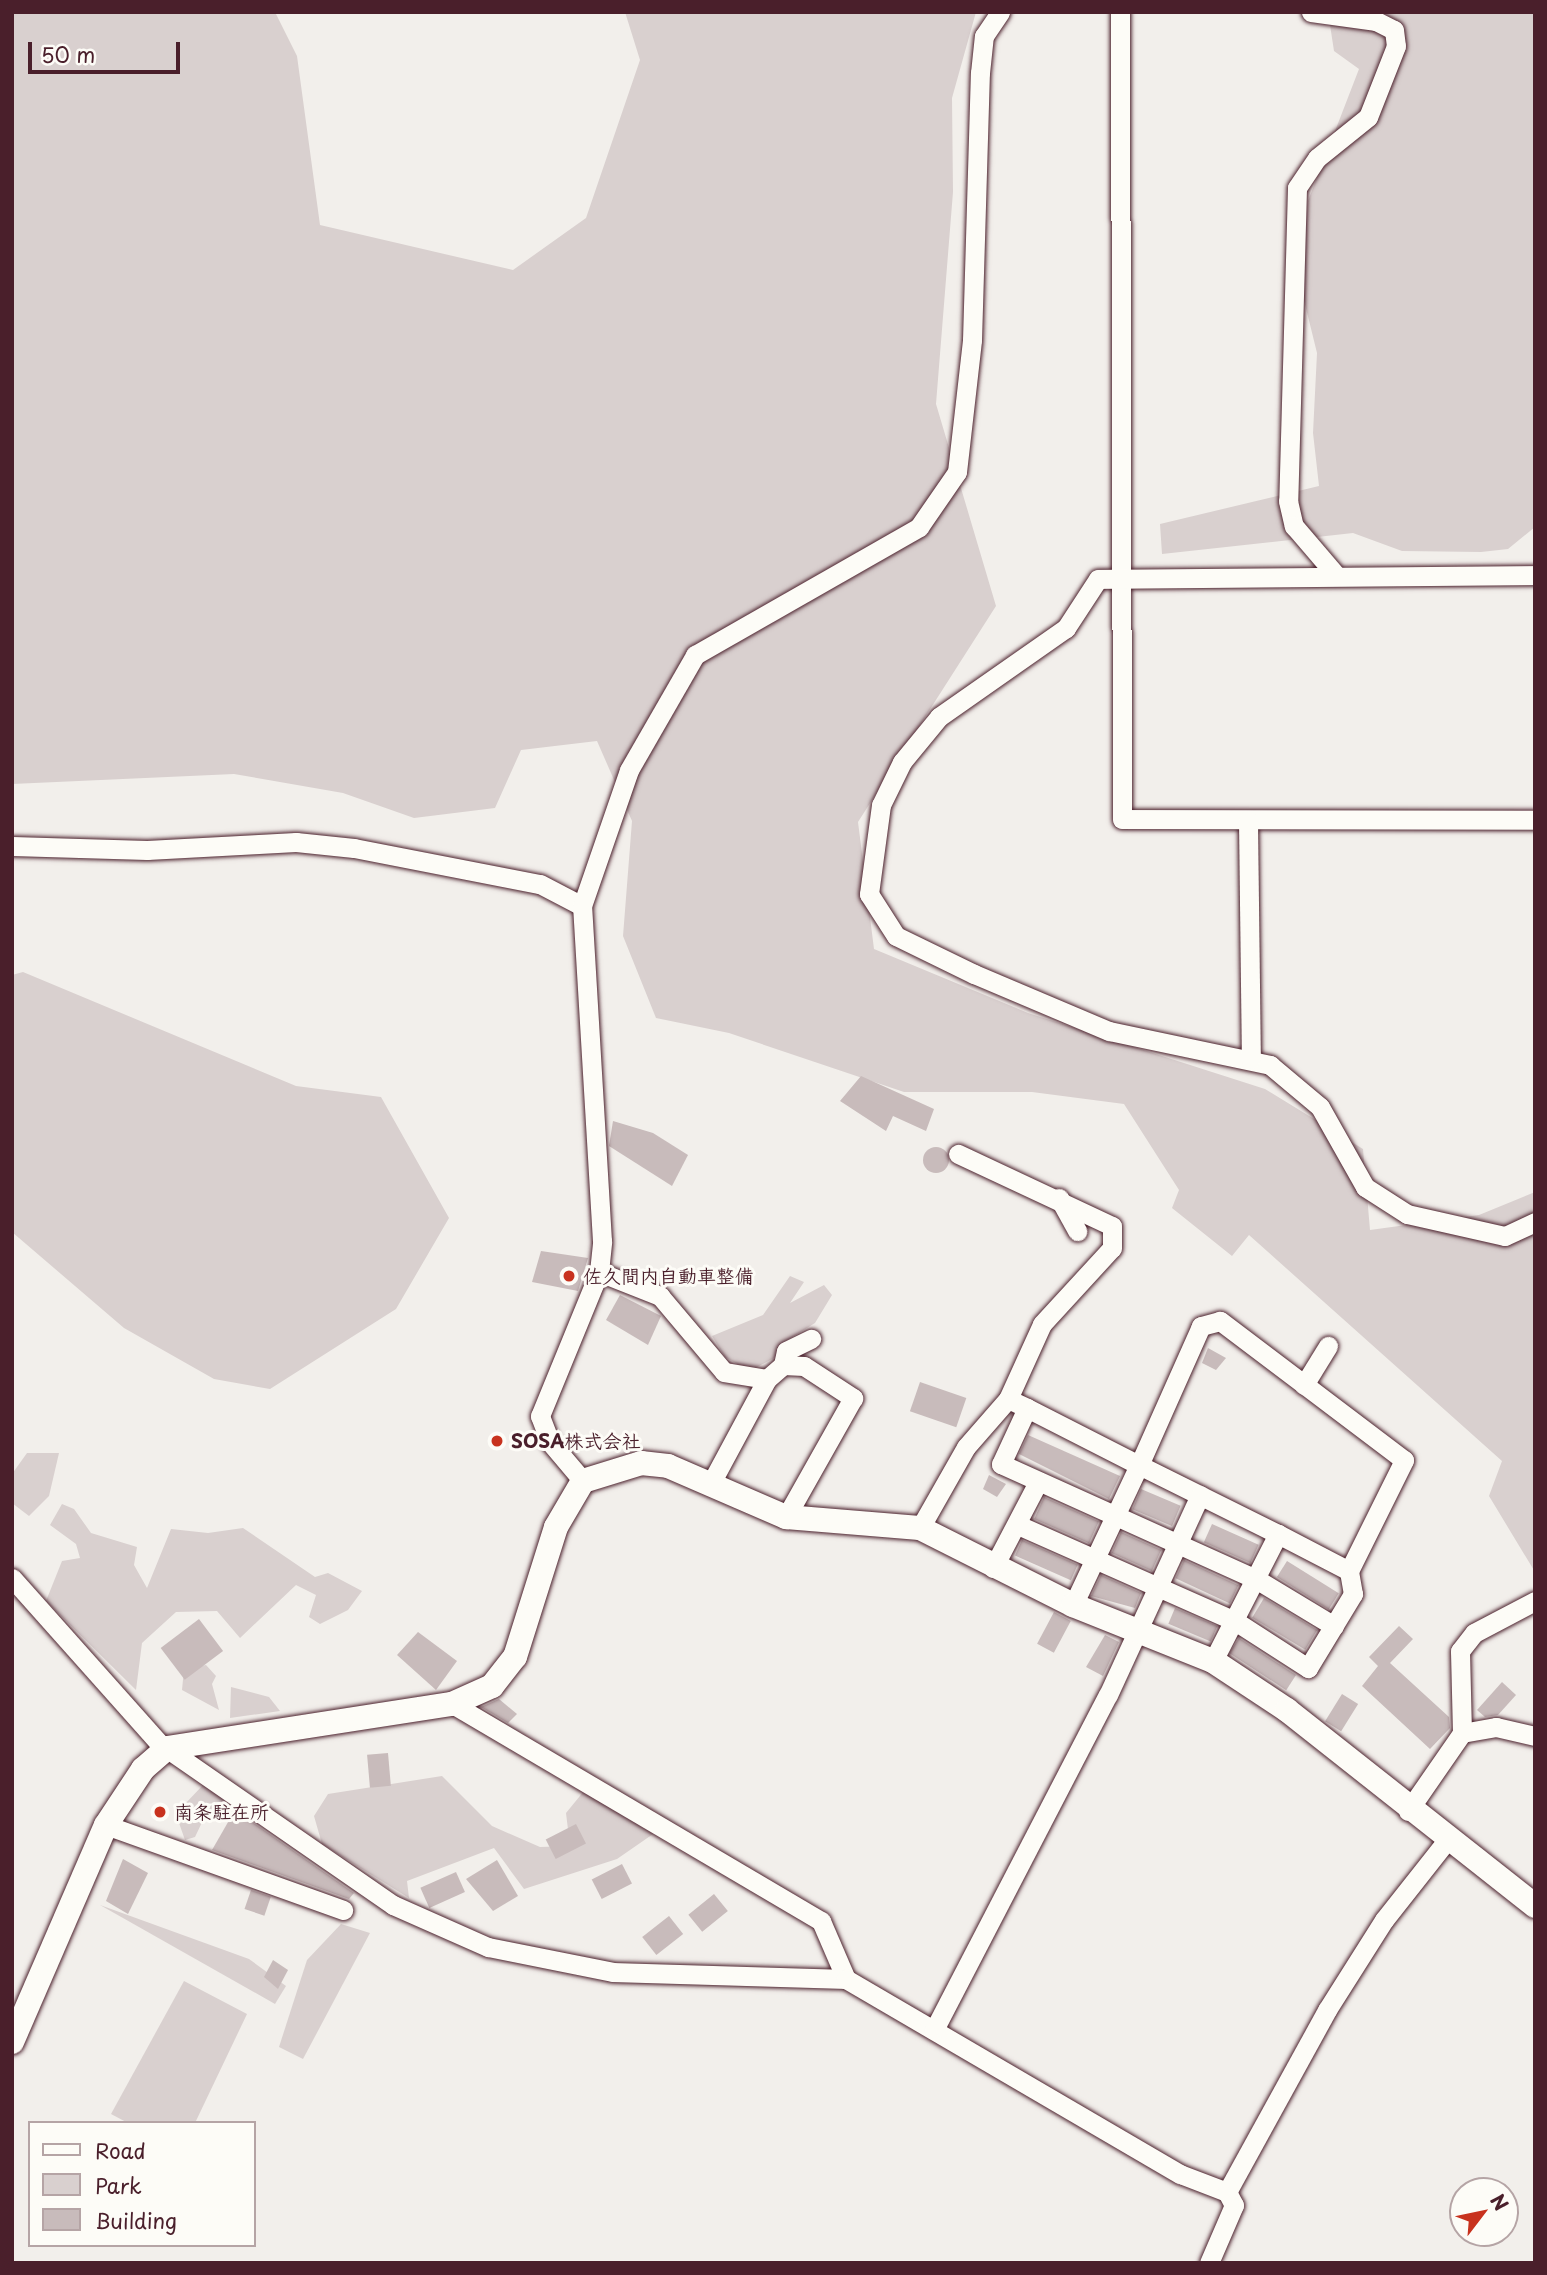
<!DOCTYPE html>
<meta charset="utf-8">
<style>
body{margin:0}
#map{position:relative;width:1547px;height:2275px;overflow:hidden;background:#f2efeb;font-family:"Playpen Sans","Klee One",sans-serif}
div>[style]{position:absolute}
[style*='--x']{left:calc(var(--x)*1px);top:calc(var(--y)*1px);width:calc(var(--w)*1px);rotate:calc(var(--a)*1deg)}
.green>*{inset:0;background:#d9d0cf}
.building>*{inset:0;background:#c8bbbb;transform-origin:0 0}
.round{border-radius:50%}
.roads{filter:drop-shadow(0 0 2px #4a1f2b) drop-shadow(0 0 2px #4a1f2b)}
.minor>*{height:19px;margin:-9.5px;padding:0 9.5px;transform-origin:9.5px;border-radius:9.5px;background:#fdfcf7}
.tertiary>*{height:24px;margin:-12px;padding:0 12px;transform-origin:12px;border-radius:12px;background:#fdfcf7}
.dots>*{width:19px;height:19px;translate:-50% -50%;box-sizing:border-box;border:4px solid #fdfcf7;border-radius:50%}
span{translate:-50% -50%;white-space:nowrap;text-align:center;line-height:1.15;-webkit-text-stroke:6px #fdfcf7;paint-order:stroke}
.poi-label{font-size:19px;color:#4a1f2b;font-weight:700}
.left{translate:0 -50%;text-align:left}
.frame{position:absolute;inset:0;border:14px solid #4a1f2b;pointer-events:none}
.legend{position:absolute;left:28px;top:2121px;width:228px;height:126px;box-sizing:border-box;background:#fdfcf7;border:2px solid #b5a4a5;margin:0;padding:9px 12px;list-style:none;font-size:21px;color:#4a1f2b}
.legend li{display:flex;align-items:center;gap:14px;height:35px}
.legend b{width:35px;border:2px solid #b5a4a5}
.north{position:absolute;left:1449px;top:2177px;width:70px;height:70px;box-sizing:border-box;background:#fdfcf7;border:2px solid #b5a4a5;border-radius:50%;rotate:58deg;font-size:19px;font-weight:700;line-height:28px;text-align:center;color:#4a1f2b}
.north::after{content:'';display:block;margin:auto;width:24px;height:32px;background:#c8321e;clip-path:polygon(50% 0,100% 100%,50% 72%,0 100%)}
.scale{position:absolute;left:28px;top:42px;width:152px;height:32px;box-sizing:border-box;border:4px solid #4a1f2b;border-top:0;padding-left:9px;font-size:21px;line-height:24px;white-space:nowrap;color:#4a1f2b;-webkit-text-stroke:5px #fdfcf7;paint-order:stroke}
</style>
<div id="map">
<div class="green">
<i style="clip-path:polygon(12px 12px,275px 12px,297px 56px,320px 225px,513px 270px,586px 218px,640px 60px,625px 12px,976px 12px,952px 98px,953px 192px,936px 404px,996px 606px,858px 822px,874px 949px,1028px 1013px,1265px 1089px,1363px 1149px,1370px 1230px,1479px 1215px,1535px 1192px,1535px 1572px,1489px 1496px,1502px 1461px,1249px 1235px,1232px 1256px,1172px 1208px,1179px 1190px,1124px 1104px,1032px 1092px,904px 1092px,729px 1033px,656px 1018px,623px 936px,632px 821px,597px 741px,521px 750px,495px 808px,414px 818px,343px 793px,234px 774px,12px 784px)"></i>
<i style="clip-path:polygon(1328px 12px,1535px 12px,1535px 527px,1508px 549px,1481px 552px,1402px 551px,1353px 533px,1162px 554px,1160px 524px,1319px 486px,1313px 433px,1317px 353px,1301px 288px,1308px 201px,1359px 69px,1334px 51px)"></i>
<i style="clip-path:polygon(23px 972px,296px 1086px,381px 1097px,449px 1218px,396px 1309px,270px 1389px,214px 1379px,124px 1328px,12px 1232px,12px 975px)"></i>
<i style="clip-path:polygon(790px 1276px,804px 1282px,790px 1303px,824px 1285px,832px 1295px,815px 1323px,784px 1342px,781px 1354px,750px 1371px,725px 1357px,712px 1336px,763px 1315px)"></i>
<i style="clip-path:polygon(27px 1453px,59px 1453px,49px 1496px,29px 1516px,12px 1503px,12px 1474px)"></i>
<i style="clip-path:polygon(62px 1504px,74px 1509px,91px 1533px,137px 1547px,134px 1565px,147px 1588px,171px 1529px,208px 1533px,243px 1528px,315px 1577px,328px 1573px,362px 1591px,348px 1610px,320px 1624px,309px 1617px,316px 1595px,296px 1585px,240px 1638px,217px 1611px,176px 1612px,142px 1643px,136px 1690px,46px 1601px,62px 1561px,80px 1558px,76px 1544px,50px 1525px)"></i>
<i style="clip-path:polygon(206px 1665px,216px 1676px,212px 1684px,219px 1710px,182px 1690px,184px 1669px)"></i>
<i style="clip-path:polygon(231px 1687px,269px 1697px,280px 1711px,230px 1718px)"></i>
<i style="clip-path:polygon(442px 1776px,492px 1826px,540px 1847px,570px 1846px,566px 1813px,584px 1791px,656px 1832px,617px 1859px,524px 1889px,494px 1848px,407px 1881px,409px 1898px,322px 1844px,314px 1816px,328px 1794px)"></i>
<i style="clip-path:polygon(203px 1785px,230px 1793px,221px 1814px,206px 1814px,195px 1837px,185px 1840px,179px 1823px,184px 1805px)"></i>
<i style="clip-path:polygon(100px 1905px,249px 1959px,286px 1986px,275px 2004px)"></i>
<i style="clip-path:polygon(341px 1924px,370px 1933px,303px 2059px,279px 2047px,307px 1960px)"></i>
<i style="clip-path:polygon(184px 1981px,247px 2014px,195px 2123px,128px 2123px,111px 2114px)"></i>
</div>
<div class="building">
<i style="clip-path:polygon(861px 1076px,934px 1109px,926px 1131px,893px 1116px,886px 1131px,840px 1101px)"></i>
<i style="clip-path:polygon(613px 1121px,653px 1133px,688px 1155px,672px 1186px,609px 1146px)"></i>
<i class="round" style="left:923px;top:1147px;width:26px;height:26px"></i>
<i style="clip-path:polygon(541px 1251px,588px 1258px,578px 1291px,532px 1282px)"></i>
<i style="clip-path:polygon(620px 1295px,661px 1316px,648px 1345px,606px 1320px)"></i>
<i style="clip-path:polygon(1208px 1348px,1226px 1358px,1216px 1370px,1202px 1363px)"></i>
<i style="left:920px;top:1382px;width:49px;height:31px;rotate:19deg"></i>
<i style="clip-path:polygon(1028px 1435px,1120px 1476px,1109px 1499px,1019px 1454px)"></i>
<i style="clip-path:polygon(989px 1475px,1006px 1484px,997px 1497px,983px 1489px)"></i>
<i style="left:1141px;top:1489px;width:43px;height:22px;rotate:23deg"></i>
<i style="left:1044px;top:1497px;width:60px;height:24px;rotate:24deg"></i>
<i style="left:1212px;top:1524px;width:51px;height:20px;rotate:24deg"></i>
<i style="left:1121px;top:1532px;width:44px;height:23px;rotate:24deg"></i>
<i style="left:1022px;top:1540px;width:61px;height:17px;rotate:24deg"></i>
<i style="left:1184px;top:1560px;width:60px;height:20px;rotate:25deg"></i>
<i style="left:1287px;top:1561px;width:61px;height:19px;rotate:32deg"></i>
<i style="clip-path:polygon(1101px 1575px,1141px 1593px,1135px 1608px,1091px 1596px)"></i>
<i style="left:1264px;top:1598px;width:62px;height:23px;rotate:31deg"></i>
<i style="left:1175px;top:1608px;width:46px;height:17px;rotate:23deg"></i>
<i style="left:1054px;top:1612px;width:19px;height:36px;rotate:28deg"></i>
<i style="left:199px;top:1619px;width:40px;height:48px;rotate:53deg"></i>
<i style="clip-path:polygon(1399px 1626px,1413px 1639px,1390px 1663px,1449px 1717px,1450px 1728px,1430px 1749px,1362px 1686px,1378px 1666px,1369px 1657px)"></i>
<i style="clip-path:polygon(418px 1632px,457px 1661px,436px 1690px,397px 1655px)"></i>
<i style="clip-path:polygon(1105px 1635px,1119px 1642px,1103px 1676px,1086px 1667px)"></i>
<i style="left:1239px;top:1638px;width:68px;height:18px;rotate:33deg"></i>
<i style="clip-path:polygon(1502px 1682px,1516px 1695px,1498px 1715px,1485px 1717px,1477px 1710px)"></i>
<i style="left:1342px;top:1694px;width:19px;height:32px;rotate:32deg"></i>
<i style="clip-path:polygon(499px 1699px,517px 1714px,508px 1723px,481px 1707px)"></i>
<i style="left:388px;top:1753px;width:33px;height:21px;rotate:85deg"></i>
<i style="clip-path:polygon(235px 1810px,354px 1893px,349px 1899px,212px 1850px)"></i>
<i style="left:576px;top:1824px;width:22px;height:34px;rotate:63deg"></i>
<i style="clip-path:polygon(123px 1859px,148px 1873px,128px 1914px,106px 1901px)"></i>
<i style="clip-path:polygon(497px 1860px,518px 1896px,493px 1911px,466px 1879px)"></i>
<i style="left:622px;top:1864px;width:22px;height:34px;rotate:63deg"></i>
<i style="left:456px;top:1872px;width:22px;height:39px;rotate:66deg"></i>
<i style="left:251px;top:1890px;width:21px;height:20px;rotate:19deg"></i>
<i style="left:714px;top:1894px;width:22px;height:33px;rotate:51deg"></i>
<i style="left:669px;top:1916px;width:23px;height:34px;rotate:52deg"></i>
<i style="clip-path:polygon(273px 1960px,288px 1970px,278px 1989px,264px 1977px)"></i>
</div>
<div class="roads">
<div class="minor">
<i style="--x:1120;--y:12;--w:807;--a:89.86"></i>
<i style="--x:1122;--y:819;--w:413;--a:0.1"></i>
<i style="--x:1311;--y:12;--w:66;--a:7.9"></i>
<i style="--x:1376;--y:21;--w:20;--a:27"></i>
<i style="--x:1394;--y:30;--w:16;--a:83"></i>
<i style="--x:1396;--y:46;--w:76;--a:111.5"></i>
<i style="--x:1368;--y:117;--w:65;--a:141.2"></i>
<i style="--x:1317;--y:158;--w:36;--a:124"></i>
<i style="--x:1297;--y:188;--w:313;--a:91.6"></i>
<i style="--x:1288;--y:501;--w:26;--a:77"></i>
<i style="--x:1294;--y:526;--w:65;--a:49.4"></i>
<i style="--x:1535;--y:575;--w:437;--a:179.5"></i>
<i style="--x:1098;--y:579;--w:59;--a:123.1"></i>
<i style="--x:1066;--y:628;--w:155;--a:145"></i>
<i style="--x:939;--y:717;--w:58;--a:129.4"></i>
<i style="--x:902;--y:762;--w:48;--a:116"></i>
<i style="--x:881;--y:805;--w:90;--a:97.7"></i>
<i style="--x:869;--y:894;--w:50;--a:57.3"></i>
<i style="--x:896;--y:936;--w:87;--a:26"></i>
<i style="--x:974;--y:974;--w:147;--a:22.9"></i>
<i style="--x:1109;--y:1031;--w:165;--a:11.9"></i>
<i style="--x:1270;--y:1065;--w:65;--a:40"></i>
<i style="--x:1320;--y:1107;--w:92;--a:60.6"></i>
<i style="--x:1365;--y:1187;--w:50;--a:32.7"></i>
<i style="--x:1407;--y:1214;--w:100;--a:12.7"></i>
<i style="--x:1505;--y:1236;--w:33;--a:-25"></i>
<i style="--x:1248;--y:821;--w:238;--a:89.3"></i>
<i style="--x:12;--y:846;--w:135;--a:1.7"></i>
<i style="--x:147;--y:850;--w:149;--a:-3.1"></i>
<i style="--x:296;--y:842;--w:58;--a:5.9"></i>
<i style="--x:354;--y:848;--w:189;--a:11"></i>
<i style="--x:540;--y:884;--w:47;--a:27.6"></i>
<i style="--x:1059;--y:1198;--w:38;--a:61"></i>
<i style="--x:599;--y:1272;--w:66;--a:21.5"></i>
<i style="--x:660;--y:1296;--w:99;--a:49.9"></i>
<i style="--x:724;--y:1372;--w:44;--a:9.2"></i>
<i style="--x:783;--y:1365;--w:14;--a:-78"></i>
<i style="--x:786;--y:1351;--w:28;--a:-26"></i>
<i style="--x:1304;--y:1385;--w:46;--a:-58.4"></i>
<i style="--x:1008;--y:1399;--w:21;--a:25"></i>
<i style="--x:1027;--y:1408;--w:126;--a:27"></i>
<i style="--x:1139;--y:1465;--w:155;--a:26.4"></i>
<i style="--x:1278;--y:1534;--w:80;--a:27.5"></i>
<i style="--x:1349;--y:1571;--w:124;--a:-63.6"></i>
<i style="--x:1404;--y:1460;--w:231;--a:-142.9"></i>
<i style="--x:1220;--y:1321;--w:20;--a:165"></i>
<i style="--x:1201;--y:1326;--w:152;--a:114"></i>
<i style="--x:1139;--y:1465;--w:155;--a:115.2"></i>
<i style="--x:1027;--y:1408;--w:62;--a:114.9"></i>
<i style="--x:1001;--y:1464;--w:280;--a:24.3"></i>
<i style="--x:1256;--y:1579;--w:91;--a:31.1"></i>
<i style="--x:583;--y:1481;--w:51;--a:-130.2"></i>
<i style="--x:550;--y:1442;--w:28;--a:-111"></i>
<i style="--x:540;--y:1416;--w:156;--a:-67.7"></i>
<i style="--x:599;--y:1272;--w:31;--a:-84"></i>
<i style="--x:602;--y:1241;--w:336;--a:-93.4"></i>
<i style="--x:582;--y:906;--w:144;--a:-70.9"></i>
<i style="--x:629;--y:770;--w:133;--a:-60.1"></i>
<i style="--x:695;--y:655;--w:258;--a:-29.7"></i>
<i style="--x:919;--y:527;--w:67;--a:-55.4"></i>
<i style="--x:957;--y:472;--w:133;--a:-83.5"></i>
<i style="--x:972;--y:340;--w:267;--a:-88.3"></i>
<i style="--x:980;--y:73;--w:37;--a:-84"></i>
<i style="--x:984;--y:36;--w:29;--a:-56"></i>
<i style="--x:710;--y:1485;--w:120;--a:-61.7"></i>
<i style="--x:767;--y:1379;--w:21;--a:-41"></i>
<i style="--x:783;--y:1365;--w:21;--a:3"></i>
<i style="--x:804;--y:1366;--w:59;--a:33.1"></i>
<i style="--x:853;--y:1398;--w:137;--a:119.4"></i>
<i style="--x:1018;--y:1525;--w:237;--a:23.9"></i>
<i style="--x:1235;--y:1621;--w:87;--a:32.8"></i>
<i style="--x:1308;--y:1668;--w:87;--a:-58.7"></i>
<i style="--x:1353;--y:1594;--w:23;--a:-100"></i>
<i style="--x:920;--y:1528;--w:93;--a:-60.4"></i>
<i style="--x:966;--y:1447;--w:64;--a:-48.8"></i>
<i style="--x:1008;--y:1399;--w:82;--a:-65.6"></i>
<i style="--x:1042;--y:1324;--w:103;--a:-47.4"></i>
<i style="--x:1112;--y:1248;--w:22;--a:-90"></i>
<i style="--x:1112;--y:1226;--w:170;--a:-154.9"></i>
<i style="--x:993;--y:1568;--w:97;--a:-62.4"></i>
<i style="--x:12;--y:1578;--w:221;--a:48.3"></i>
<i style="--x:159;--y:1743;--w:285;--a:34.7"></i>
<i style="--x:393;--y:1905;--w:104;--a:23.9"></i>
<i style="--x:488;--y:1947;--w:127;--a:11.3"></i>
<i style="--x:613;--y:1972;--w:233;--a:1.7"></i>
<i style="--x:846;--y:1979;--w:63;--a:-113.3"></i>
<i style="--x:821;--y:1921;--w:428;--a:-149.5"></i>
<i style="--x:1213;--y:1661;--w:143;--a:-62.9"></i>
<i style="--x:1462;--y:1733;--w:35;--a:-10"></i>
<i style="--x:1496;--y:1727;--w:40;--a:13"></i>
<i style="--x:1408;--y:1811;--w:95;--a:-55.3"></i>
<i style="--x:1462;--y:1733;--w:82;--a:-91.4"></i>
<i style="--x:1460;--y:1651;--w:23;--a:-52"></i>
<i style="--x:1474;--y:1633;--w:69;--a:-27.7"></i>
<i style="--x:106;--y:1825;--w:252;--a:19.7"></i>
<i style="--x:846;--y:1979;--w:387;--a:30.3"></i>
<i style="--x:1180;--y:2174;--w:50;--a:21"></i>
<i style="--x:1227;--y:2192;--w:15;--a:62"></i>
<i style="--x:1234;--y:2205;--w:63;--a:113.3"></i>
<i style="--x:934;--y:2030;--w:377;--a:-62.6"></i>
<i style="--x:1108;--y:1695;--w:220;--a:-65.3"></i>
<i style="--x:1227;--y:2192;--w:208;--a:-61.2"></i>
<i style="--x:1327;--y:2010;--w:107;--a:-57.7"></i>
<i style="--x:1384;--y:1920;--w:103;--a:-51.7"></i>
</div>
<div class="tertiary">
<i style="--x:12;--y:2042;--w:236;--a:-66.6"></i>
<i style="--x:106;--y:1825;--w:67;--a:-56.5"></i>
<i style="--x:143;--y:1769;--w:32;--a:-41"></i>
<i style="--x:167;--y:1748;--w:288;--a:-8.8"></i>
<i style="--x:452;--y:1704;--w:44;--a:-24.2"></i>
<i style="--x:492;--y:1686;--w:37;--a:-52"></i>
<i style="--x:515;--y:1657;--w:136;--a:-72.5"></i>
<i style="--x:556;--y:1527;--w:53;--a:-59.6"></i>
<i style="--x:583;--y:1481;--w:61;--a:-17.2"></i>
<i style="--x:641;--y:1463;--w:27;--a:6"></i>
<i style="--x:668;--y:1466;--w:129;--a:23.4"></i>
<i style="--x:786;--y:1517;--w:134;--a:4.7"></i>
<i style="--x:920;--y:1528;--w:171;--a:26.7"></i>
<i style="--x:1073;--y:1605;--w:151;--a:21.8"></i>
<i style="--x:1213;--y:1661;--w:89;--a:33.5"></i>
<i style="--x:1287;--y:1710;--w:316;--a:38.3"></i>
</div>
</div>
<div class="dots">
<i style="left:569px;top:1276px;background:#c8321e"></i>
<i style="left:497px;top:1441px;background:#c8321e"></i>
<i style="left:160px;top:1812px;background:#c8321e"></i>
</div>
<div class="poi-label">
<span class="left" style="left:583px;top:1276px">佐久間内自動車整備</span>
<span class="left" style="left:511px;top:1441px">SOSA株式会社</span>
<span class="left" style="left:174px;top:1812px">南条駐在所</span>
</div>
<div class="frame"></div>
<ul class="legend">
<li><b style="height:9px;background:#fdfcf7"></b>Road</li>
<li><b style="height:19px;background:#d9d0cf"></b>Park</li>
<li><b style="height:19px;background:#c8bbbb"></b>Building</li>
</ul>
<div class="north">N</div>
<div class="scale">50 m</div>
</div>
